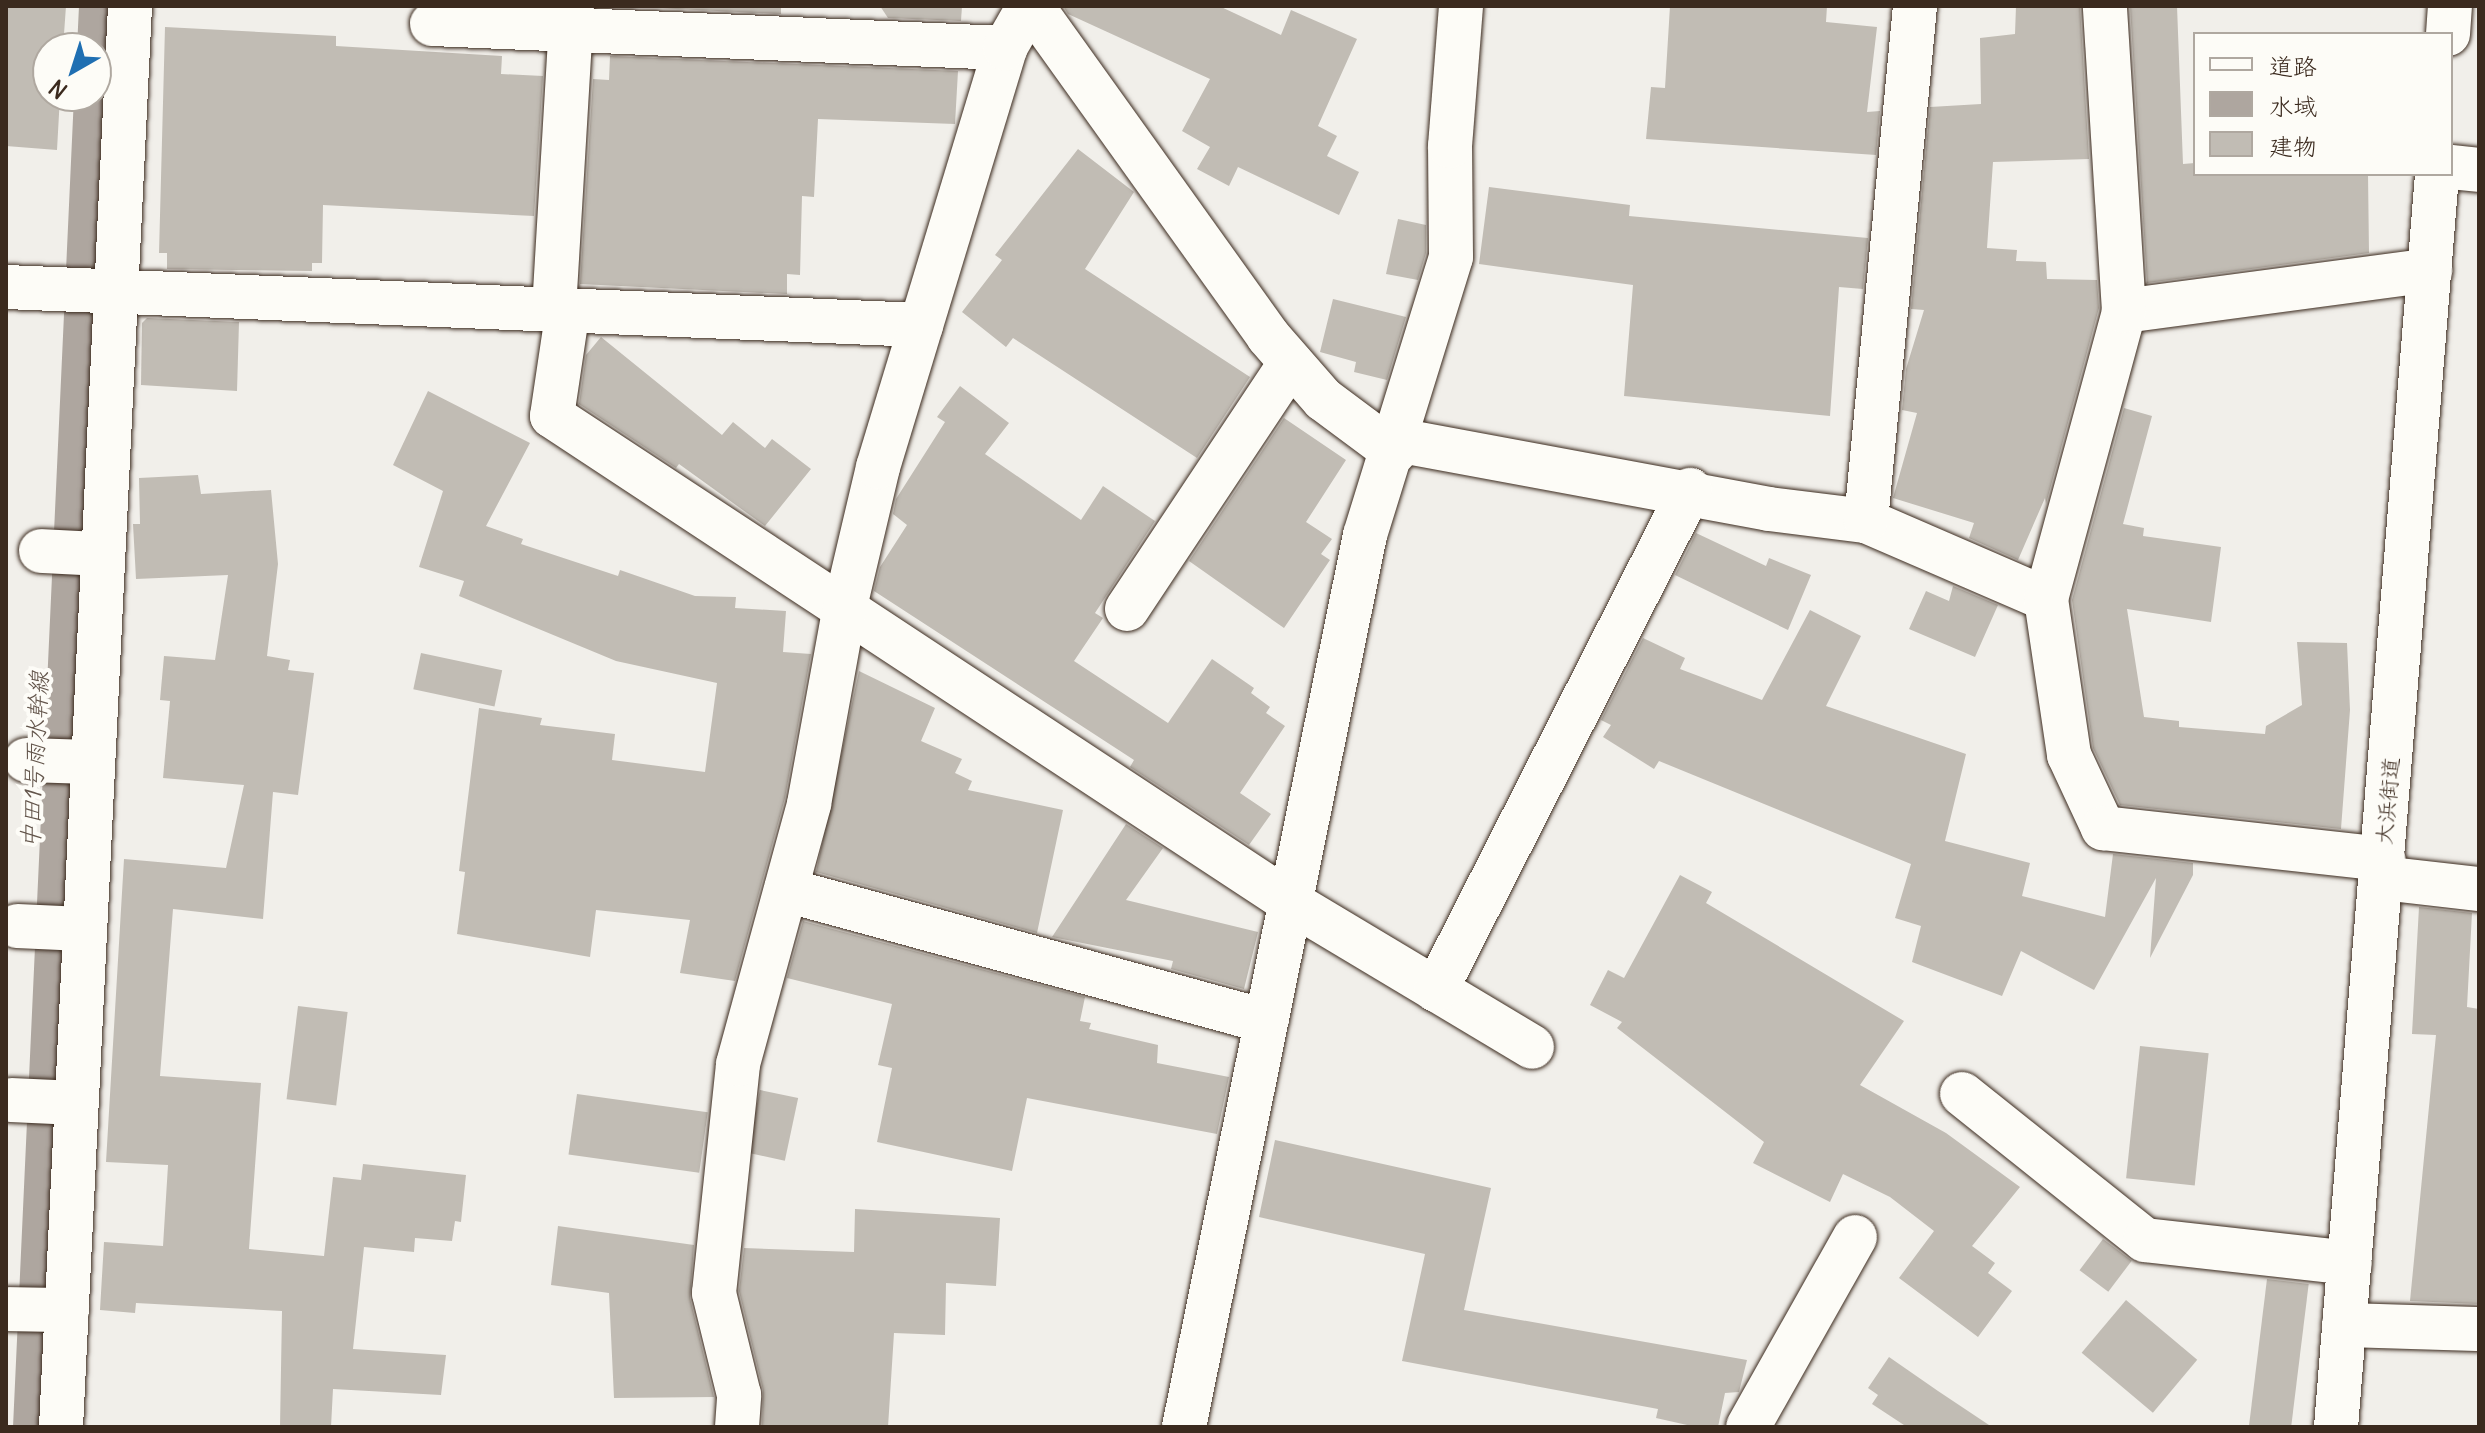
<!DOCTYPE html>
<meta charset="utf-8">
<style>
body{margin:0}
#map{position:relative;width:2485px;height:1433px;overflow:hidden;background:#f1efea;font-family:Delius,"Klee One",sans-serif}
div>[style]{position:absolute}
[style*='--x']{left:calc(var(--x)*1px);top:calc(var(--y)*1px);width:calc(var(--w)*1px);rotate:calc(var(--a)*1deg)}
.water>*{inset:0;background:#aea69f}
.building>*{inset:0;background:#c1bcb4;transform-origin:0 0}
.roads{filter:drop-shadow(0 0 2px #3b2a1e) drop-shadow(0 0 2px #3b2a1e)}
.street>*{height:44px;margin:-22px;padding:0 22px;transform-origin:22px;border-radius:22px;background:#fdfcf7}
.secondary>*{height:44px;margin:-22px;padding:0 22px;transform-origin:22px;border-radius:22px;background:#fdfcf7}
span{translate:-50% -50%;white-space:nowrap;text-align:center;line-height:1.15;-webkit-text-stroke:8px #fdfcf7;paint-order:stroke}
.street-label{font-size:22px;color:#3b2a1e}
.water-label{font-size:24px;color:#63554b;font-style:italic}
.frame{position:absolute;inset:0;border:8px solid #3b2a1e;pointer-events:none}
.legend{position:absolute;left:2193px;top:32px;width:260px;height:144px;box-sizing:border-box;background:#fdfcf7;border:2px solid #afa8a0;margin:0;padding:10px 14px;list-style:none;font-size:24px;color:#3b2a1e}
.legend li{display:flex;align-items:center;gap:16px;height:40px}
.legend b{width:40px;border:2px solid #afa8a0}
.north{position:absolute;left:32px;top:32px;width:80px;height:80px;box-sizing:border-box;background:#fdfcf7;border:2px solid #afa8a0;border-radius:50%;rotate:219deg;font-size:22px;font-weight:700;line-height:32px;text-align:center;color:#3b2a1e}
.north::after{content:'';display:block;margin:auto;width:28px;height:36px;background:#1f6fb2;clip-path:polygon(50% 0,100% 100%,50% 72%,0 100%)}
</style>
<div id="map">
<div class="water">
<i style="clip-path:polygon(79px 6px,113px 6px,50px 1427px,13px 1427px,74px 96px,96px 96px,96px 48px,77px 48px)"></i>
</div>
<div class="building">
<i style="clip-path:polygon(6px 6px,66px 6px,63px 48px,48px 48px,48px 96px,60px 96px,57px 150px,6px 146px)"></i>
<i style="clip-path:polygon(613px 6px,781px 6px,781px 14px)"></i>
<i style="clip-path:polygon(880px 6px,962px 6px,961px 21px,888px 18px)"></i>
<i style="clip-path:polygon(1063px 6px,1219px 6px,1281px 35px,1291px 10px,1357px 39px,1318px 126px,1337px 136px,1327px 156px,1359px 172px,1339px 215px,1238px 167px,1229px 186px,1197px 169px,1210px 147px,1182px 131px,1210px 79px,1068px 14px)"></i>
<i style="clip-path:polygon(1670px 6px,1827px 6px,1826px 22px,1877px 27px,1867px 112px,1880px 111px,1876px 155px,1646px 139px,1651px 87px,1665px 88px)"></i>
<i style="clip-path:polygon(2016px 6px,2080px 6px,2089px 159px,1993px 162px,1987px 248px,2017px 250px,2016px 261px,2046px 262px,2047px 279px,2097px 280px,2099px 308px,2046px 504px,2045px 498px,2018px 560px,1969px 538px,1974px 523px,1893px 498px,1917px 413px,1902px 410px,1906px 369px,1924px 310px,1911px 309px,1930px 107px,1981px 104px,1980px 38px,2015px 34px)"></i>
<i style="clip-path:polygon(2130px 6px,2177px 6px,2183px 164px,2195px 163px,2195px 174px,2368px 174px,2369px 253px,2147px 283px)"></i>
<i style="clip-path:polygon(165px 27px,336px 36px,336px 46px,502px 56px,501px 74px,543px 76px,534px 216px,323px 205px,322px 263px,312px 263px,312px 271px,167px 269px,167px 253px,159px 253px)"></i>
<i style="clip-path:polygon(610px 56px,958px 71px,955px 124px,818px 119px,814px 197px,802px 196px,800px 275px,787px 274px,787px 294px,580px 284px,593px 79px,609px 80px)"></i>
<i style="clip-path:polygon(1078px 149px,1134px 192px,1085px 269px,1250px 377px,1197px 458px,1013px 338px,1006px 347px,962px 312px,1002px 260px,995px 255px)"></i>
<i style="clip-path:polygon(1489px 187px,1630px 205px,1629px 216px,1868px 238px,1863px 289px,1839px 287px,1830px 416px,1624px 396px,1633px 285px,1479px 264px)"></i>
<i style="clip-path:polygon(1398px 219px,1426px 225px,1426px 253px,1418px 280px,1386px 274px)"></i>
<i style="clip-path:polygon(1333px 299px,1406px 317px,1387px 380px,1354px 372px,1356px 362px,1320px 352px)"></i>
<i style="clip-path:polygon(147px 318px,239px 322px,237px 391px,141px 385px,142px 323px)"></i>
<i style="clip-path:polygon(601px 337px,722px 435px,733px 422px,765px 448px,772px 439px,811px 469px,765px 526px,679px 464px,676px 468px,579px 404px,586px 355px)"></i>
<i style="clip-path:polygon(960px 386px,1009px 423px,985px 454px,1081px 520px,1103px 486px,1155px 521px,1095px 613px,1103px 618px,1074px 661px,1168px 723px,1212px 659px,1254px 688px,1251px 693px,1270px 707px,1266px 713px,1285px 726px,1240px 793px,1271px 814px,1249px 845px,1130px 767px,1134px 760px,874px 591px,880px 567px,907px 525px,893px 514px,896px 499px,945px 422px,937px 417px)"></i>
<i style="clip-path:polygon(428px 391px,530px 443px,486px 526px,523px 539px,521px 544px,618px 576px,620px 570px,695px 596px,736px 597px,735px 608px,786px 611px,783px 652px,811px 654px,785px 798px,735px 981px,680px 973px,690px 920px,596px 910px,590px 957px,457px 934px,465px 872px,459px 871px,479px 708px,542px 718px,540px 725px,615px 734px,612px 760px,705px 772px,717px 683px,616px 661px,459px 596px,464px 581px,419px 567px,443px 491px,393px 465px)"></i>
<i style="clip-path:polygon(2124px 408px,2152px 416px,2123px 524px,2144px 528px,2143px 536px,2221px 547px,2211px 622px,2127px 609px,2144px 717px,2179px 721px,2179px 727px,2265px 734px,2266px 726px,2302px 705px,2297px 642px,2347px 643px,2350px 710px,2341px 829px,2120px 805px,2093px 748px,2072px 600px)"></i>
<i style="clip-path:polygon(1284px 418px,1346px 460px,1306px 522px,1332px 539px,1321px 554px,1330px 560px,1284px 628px,1189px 561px)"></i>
<i style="clip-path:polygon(198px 475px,201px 494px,271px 490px,278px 564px,267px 656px,290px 660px,288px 670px,314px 673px,298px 795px,273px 792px,263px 919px,173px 909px,160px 1076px,261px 1083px,249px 1249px,324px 1256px,333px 1177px,361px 1180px,363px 1164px,466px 1175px,461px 1222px,455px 1221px,452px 1241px,415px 1238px,414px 1252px,364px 1247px,353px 1349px,446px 1355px,441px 1395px,333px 1389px,331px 1427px,280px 1427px,282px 1311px,136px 1303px,135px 1313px,100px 1310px,104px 1242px,163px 1246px,168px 1165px,106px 1162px,124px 859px,226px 868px,244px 785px,163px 778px,170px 701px,160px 700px,164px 656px,215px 660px,228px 575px,136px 579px,133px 524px,140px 524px,139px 478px)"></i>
<i style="clip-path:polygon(1696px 533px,1766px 566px,1769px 558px,1811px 575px,1788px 630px,1675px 575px)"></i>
<i style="clip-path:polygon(1953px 586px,1998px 605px,1975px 657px,1909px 629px,1926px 591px,1949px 601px)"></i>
<i style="clip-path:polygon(1810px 610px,1861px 636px,1826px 706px,1966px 754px,1945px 841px,2030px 863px,2022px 896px,2105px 917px,2113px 854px,2193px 863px,2193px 875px,2150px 958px,2156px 878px,2094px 990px,2021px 951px,2002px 996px,1912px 962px,1921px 926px,1895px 918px,1911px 864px,1659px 761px,1654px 769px,1603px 737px,1611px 725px,1601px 720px,1643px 638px,1685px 658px,1680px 669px,1762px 700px)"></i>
<i style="left:421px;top:653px;width:83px;height:37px;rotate:12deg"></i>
<i style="clip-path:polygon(859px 671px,935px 708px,921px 741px,962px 759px,955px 773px,972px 781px,968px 790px,1063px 810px,1037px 933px,816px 872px)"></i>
<i style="clip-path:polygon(1126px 824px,1163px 848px,1126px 900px,1258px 932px,1244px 989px,1171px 969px,1173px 961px,1052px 937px)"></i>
<i style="clip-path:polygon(1680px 875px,1712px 892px,1706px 903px,1904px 1021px,1860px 1085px,1946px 1133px,2020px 1187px,1972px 1246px,1995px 1263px,1988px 1273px,2012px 1291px,1978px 1337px,1899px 1278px,1934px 1231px,1890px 1197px,1843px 1174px,1830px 1202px,1753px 1163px,1764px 1142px,1617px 1028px,1622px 1022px,1590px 1005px,1608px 970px,1624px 978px)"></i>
<i style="clip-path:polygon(2419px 907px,2472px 913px,2467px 1007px,2479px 1009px,2479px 1304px,2410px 1301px,2436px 1035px,2412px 1034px)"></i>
<i style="clip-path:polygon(803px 921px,1085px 997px,1080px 1021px,1091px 1023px,1089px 1029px,1158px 1045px,1157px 1063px,1229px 1077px,1217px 1134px,1027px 1098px,1012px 1171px,877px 1142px,892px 1068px,878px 1065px,892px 1004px,787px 978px)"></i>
<i style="left:298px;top:1006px;width:50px;height:94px;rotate:7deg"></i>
<i style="left:2140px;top:1046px;width:69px;height:133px;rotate:6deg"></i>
<i style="left:760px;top:1090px;width:39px;height:64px;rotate:12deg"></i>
<i style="left:577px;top:1094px;width:132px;height:61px;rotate:8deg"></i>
<i style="clip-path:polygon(1275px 1140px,1491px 1188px,1464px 1310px,1747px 1360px,1739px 1392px,1725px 1393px,1718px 1427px,1696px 1427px,1656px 1418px,1658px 1409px,1402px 1361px,1425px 1254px,1259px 1217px)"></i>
<i style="clip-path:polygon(855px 1209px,1000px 1218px,996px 1286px,946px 1283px,945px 1335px,894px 1333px,888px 1427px,762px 1427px,763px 1390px,739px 1291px,744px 1248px,854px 1252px)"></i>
<i style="clip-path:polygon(558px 1226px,694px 1245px,690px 1298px,714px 1397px,614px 1398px,609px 1293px,551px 1285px)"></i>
<i style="left:2103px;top:1239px;width:36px;height:39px;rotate:37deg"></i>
<i style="left:2267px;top:1279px;width:42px;height:148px;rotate:7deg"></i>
<i style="left:2126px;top:1300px;width:93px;height:69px;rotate:40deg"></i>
<i style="clip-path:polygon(1889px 1357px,1938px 1391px,1992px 1427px,1907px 1427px,1872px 1404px,1878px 1395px,1868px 1388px)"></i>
</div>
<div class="roads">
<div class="street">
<i style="--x:1032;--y:6;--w:406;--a:54.4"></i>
<i style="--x:1268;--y:336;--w:84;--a:48.9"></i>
<i style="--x:1323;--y:399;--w:89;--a:36.7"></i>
<i style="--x:432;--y:24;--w:574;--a:2.4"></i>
<i style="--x:2451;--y:167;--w:28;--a:6"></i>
<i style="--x:6;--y:287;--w:916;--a:2.38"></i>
<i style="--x:554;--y:309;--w:304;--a:-86.6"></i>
<i style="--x:568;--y:309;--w:108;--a:98.5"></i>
<i style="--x:552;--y:416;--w:884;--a:33.37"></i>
<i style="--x:1290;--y:902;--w:282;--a:30.9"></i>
<i style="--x:2124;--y:311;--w:309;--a:-7.6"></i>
<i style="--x:1397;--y:440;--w:378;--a:10.5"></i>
<i style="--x:1769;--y:509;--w:98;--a:7.1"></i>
<i style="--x:1866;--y:521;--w:196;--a:23.4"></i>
<i style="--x:2046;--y:599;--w:158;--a:81.6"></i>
<i style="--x:2069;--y:755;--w:81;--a:65"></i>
<i style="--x:2103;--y:828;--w:282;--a:6.3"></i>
<i style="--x:1866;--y:521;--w:517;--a:-84.56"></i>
<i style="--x:41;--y:551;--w:59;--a:2.9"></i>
<i style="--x:2046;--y:599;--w:298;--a:-74.8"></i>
<i style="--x:2124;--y:311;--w:306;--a:-93.6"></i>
<i style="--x:1127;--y:609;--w:296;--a:-56.4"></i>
<i style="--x:26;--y:760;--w:65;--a:1.8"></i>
<i style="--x:2382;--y:878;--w:98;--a:6.5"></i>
<i style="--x:786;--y:890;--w:498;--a:15.3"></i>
<i style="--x:17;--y:926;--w:66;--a:2.6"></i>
<i style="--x:1436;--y:990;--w:561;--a:-63.07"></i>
<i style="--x:1962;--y:1094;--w:234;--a:38.6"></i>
<i style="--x:2145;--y:1240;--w:206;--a:6.4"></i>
<i style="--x:11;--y:1100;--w:65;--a:2.6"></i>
<i style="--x:9;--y:1309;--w:58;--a:1"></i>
<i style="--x:2344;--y:1325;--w:135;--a:1.7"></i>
<i style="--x:61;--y:1427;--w:1423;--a:-87.22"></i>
<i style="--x:737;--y:1427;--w:32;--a:-86"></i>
<i style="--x:739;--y:1395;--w:105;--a:-103.8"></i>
<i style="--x:714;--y:1293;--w:230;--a:-84"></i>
<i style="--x:738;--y:1064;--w:270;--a:-74.7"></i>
<i style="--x:809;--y:804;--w:196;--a:-79.7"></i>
<i style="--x:844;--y:611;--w:148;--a:-76.7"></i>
<i style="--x:878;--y:467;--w:438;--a:-73.1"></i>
<i style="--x:1005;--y:48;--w:48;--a:-60.3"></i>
<i style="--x:1184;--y:1427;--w:910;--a:-78.53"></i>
<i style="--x:1365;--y:535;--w:291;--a:-72.8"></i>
<i style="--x:1451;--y:257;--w:111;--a:-90.5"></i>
<i style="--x:1450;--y:146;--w:140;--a:-85.5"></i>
<i style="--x:1748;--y:1427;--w:218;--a:-60.6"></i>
</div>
<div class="secondary">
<i style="--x:2448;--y:34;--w:28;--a:-86"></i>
<i style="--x:2336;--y:1427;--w:1257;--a:-85.39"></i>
</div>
</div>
<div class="street-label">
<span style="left:2388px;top:801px;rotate:-85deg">大浜街道</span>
</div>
<div class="water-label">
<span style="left:35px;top:760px;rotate:-87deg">中田1号雨水幹線</span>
</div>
<div class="frame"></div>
<ul class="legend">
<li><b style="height:10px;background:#fdfcf7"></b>道路</li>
<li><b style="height:22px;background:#aea69f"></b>水域</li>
<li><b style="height:22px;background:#c1bcb4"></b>建物</li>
</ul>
<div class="north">N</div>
</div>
